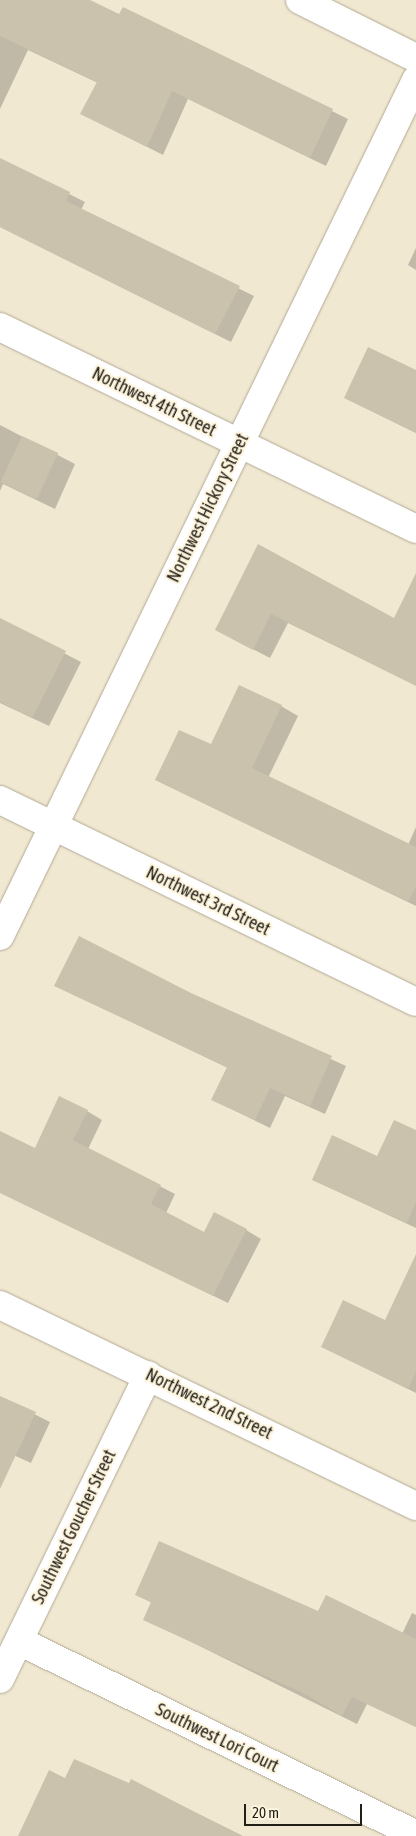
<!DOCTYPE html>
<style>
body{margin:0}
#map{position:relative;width:416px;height:1836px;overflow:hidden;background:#f1e8d2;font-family:"Asap Condensed",sans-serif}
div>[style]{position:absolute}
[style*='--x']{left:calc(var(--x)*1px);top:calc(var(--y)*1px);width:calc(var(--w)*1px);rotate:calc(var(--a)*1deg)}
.shadow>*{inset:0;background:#0003}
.building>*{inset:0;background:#cac2ac;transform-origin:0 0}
.roads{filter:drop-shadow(0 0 1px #b1a994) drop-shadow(0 0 1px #b1a994)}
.street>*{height:28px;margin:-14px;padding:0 14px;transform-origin:14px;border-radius:14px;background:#fff}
.secondary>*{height:28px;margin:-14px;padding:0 14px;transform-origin:14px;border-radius:14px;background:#fff}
span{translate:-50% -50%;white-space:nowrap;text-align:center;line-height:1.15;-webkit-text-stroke:4.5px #fef5df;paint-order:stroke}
.street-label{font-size:18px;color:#221f17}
.scale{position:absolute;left:244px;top:1804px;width:118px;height:22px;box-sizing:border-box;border:2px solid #221f17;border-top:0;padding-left:6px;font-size:15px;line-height:18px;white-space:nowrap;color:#221f17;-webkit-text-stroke:4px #fef5df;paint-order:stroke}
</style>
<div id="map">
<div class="shadow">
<i style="clip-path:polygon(0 0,87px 0,120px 16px,124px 8px,348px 119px,326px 166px,188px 99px,163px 155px,82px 114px,98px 83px,28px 50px,0 109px)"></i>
<i style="clip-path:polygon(0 159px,85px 202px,81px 210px,254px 296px,231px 342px,0 227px)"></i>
<i style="clip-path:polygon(416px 248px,416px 270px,408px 265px)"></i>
<i style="clip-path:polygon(416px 372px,416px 433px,345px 398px)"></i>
<i style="clip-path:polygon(0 425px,75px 464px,55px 509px,3px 484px,0 491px)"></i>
<i style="clip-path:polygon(258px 546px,394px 619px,416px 626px,416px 685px,288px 623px,270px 658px,233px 639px)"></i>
<i style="clip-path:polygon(0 620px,81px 662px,49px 726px,0 703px)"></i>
<i style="clip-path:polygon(281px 706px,298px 716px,268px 778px,408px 845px,416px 827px,416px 906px,156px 780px)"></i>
<i style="clip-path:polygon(56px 986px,190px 994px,346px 1066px,325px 1114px,285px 1096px,270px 1128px,213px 1100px,228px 1068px)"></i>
<i style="clip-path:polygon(87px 1111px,102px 1120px,88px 1149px,175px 1194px,166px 1213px,204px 1233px,246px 1230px,261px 1239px,228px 1303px,0 1191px,0 1132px,35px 1149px)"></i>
<i style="clip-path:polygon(416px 1132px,416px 1228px,313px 1180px,378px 1157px)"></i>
<i style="clip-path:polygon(416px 1309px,416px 1393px,322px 1346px,386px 1322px)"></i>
<i style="clip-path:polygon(0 1397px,50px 1422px,31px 1463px,0 1449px)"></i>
<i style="clip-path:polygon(137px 1595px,319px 1612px,402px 1634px,412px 1613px,416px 1615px,416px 1727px,367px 1704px,357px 1724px,145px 1619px,152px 1603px)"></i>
<i style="clip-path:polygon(65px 1780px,130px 1785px,132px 1781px,243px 1836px,32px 1836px)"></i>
</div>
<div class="building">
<i style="clip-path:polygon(0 0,90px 0,119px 14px,123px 7px,333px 109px,310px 158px,172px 91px,147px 147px,80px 114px,97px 82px,0 36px)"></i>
<i style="clip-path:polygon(0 158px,70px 192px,66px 201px,240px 286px,215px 334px,0 227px)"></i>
<i style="clip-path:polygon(368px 347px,416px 370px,416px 433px,344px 398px)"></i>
<i style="left:22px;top:436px;width:40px;height:51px;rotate:25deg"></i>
<i style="clip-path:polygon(258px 544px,394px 618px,416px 573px,416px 686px,271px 614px,253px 650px,215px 630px)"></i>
<i style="clip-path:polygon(0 618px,66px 651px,32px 718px,0 702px)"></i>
<i style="clip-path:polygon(239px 685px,282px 705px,252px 768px,416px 847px,416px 886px,408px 902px,155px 780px,179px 730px,211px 744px)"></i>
<i style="clip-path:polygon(79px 936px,191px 993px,332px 1056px,310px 1106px,270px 1088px,255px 1120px,211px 1100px,227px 1067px,54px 986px)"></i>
<i style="clip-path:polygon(59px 1096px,88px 1110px,73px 1140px,161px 1185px,151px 1204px,204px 1232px,214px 1212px,247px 1229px,213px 1296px,0 1193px,0 1131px,35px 1148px)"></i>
<i style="clip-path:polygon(394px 1120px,416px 1130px,416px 1202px,407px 1223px,312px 1180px,332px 1135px,377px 1156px)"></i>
<i style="clip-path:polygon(416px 1254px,416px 1372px,408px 1389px,321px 1347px,343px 1300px,385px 1320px)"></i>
<i style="clip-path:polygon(0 1396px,36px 1412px,0 1489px)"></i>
<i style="clip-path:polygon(159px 1541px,318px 1611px,326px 1595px,416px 1639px,416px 1727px,352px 1697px,342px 1716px,307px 1695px,143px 1620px,151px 1602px,135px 1595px)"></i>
<i style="clip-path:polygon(74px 1759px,129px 1783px,131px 1779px,241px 1836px,18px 1836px,49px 1770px,65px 1778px)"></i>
</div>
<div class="roads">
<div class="street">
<i style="--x:300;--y:0;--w:130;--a:26.6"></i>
<i style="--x:0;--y:327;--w:462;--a:25.9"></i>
<i style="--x:0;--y:800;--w:462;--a:25.9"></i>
<i style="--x:0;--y:936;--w:952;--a:-64.08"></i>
<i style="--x:19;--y:1641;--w:442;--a:26"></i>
<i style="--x:0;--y:1679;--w:338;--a:-64"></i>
</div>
<div class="secondary">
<i style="--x:0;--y:1305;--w:462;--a:25.8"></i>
</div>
</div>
<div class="street-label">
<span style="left:154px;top:402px;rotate:26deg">Northwest 4th Street</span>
<span style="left:208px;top:508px;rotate:-64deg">Northwest Hickory Street</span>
<span style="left:208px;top:901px;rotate:26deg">Northwest 3rd Street</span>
<span style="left:209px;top:1404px;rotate:26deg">Northwest 2nd Street</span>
<span style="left:74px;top:1527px;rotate:-64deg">Southwest Goucher Street</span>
<span style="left:217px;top:1738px;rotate:26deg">Southwest Lori Court</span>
</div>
<div class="scale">20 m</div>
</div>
